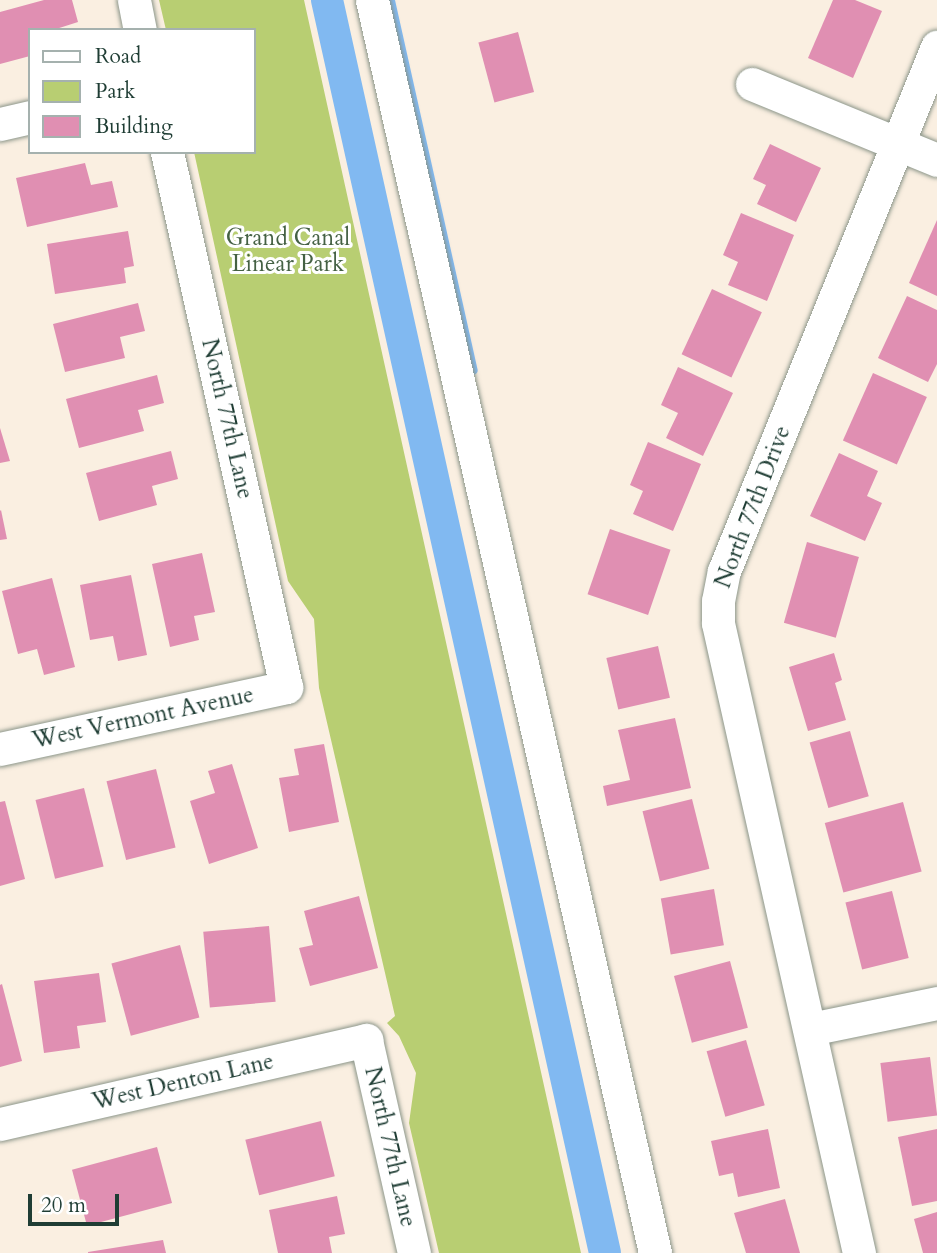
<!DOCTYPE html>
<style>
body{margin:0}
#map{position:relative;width:937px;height:1253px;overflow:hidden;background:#faefe1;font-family:Cardo,serif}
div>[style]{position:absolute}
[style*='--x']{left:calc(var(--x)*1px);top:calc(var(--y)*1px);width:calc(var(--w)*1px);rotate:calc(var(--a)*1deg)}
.green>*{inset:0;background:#b8ce72}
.stream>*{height:9px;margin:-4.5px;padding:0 4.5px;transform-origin:4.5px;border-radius:4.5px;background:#81b9f1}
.canal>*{height:32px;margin:-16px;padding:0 16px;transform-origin:16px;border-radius:16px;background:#81b9f1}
.building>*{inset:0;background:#e08fb2;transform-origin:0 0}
.roads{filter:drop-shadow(0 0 2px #8c968a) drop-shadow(0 0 2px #8c968a)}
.minor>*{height:33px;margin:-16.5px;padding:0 16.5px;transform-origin:16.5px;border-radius:16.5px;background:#fff}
span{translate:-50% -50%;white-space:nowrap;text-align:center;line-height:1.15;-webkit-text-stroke:6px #fff;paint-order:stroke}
.park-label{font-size:23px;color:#456144}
.street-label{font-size:23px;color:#1f3d34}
.legend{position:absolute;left:28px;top:28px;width:228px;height:126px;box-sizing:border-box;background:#fff;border:2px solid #a5b1ae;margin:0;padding:9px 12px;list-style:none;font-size:21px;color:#1f3d34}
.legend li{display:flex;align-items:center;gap:14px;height:35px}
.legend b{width:35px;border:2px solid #a5b1ae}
.scale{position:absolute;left:28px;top:1194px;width:91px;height:32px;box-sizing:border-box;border:4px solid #1f3d34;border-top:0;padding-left:9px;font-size:21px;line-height:24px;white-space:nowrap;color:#1f3d34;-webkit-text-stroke:5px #fff;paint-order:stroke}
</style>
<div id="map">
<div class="green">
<i style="clip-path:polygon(159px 0,304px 0,581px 1253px,439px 1253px,409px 1123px,416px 1073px,399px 1036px,387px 1023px,395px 1016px,319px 688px,314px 619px,288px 581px,194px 152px,254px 152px,254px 30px,166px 30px)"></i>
</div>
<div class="stream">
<i style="--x:390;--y:0;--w:379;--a:77.4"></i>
</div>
<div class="canal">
<i style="--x:327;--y:0;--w:1283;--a:77.49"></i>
</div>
<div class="building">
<i style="clip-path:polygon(44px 0,72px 0,78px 22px,53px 30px,30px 30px,30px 56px,0 64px,0 12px)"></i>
<i style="clip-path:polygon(833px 0,855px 0,882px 11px,853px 78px,808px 58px)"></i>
<i style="left:518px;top:32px;width:62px;height:41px;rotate:75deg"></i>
<i style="clip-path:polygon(770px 144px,821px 168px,796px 222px,757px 204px,766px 185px,753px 179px)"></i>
<i style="clip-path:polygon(85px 163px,91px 185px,112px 181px,118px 207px,27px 227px,16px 178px)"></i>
<i style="clip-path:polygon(741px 213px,794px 235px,767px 301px,728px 285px,738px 262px,723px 255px)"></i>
<i style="clip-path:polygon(937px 220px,937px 296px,909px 283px)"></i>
<i style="clip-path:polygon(128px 231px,134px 266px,124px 268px,126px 283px,55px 294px,47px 244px)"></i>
<i style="left:712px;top:289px;width:55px;height:72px;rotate:25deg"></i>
<i style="clip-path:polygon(907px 296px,937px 310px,937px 364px,928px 382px,878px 358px)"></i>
<i style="clip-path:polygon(138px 303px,145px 331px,120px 337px,125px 358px,65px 372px,53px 324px)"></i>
<i style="clip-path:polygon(678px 367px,733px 393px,703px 456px,666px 438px,678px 413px,661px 405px)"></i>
<i style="left:873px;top:373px;width:59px;height:74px;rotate:24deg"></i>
<i style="clip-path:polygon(157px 375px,164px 403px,138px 410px,144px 431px,79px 448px,66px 399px)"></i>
<i style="clip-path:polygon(0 428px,10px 461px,0 463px)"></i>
<i style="clip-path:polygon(648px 442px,701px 464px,673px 531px,633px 514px,643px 491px,630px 485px)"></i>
<i style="clip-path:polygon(171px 451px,178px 479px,152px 486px,157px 505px,99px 521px,86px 473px)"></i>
<i style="clip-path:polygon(839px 453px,878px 471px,867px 496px,882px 503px,865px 541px,810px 516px)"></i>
<i style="clip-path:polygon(1px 510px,7px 539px,0 540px,0 511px)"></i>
<i style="left:610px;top:529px;width:64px;height:69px;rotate:19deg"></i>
<i style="left:807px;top:542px;width:54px;height:84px;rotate:16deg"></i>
<i style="clip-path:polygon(202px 553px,215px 612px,194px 616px,199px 640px,170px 647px,152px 564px)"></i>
<i style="clip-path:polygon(131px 575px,147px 655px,118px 661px,113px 636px,90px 640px,80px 585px)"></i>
<i style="clip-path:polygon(52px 578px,75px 667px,44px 675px,37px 649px,18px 654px,2px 591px)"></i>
<i style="left:658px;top:646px;width:53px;height:53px;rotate:77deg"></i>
<i style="clip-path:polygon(834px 653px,842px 680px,835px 683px,846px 720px,808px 731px,789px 667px)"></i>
<i style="clip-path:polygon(675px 718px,691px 788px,607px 806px,603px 786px,630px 780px,618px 730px)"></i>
<i style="left:850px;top:731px;width:68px;height:42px;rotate:74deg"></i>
<i style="clip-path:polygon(324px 744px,339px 822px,289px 832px,279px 778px,299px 775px,294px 749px)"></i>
<i style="clip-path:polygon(232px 764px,258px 848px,209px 864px,190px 801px,215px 793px,208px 771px)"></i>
<i style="left:156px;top:769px;width:81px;height:51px;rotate:76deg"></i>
<i style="left:84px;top:788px;width:81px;height:50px;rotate:76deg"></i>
<i style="left:692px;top:799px;width:72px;height:51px;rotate:76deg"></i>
<i style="clip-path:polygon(5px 801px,25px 879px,0 886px,0 802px)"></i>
<i style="left:903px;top:802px;width:72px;height:81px;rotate:75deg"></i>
<i style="left:714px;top:889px;width:57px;height:54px;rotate:80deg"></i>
<i style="left:892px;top:891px;width:69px;height:48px;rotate:76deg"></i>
<i style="clip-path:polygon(359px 896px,378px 968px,310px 986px,299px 948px,313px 945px,304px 911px)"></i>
<i style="left:269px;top:926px;width:76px;height:66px;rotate:85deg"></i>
<i style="left:180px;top:945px;width:75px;height:71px;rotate:75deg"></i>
<i style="left:730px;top:961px;width:69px;height:58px;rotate:75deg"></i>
<i style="clip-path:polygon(99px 973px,106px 1022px,77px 1026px,80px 1048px,44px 1053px,34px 981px)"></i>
<i style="clip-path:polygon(2px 984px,22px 1061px,0 1067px,0 985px)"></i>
<i style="left:746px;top:1040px;width:68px;height:41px;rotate:74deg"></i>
<i style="left:930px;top:1057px;width:59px;height:50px;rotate:83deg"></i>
<i style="left:321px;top:1121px;width:57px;height:78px;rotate:76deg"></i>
<i style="clip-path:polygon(768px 1129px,780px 1188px,738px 1197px,733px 1173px,719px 1176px,711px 1141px)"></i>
<i style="clip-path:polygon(937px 1129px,937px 1201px,912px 1206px,898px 1137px)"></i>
<i style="left:157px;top:1147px;width:58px;height:88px;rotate:75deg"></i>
<i style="clip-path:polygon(337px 1196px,345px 1234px,329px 1237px,332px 1253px,278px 1253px,269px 1210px)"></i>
<i style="clip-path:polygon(785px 1199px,800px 1253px,746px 1253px,734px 1213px)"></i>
<i style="clip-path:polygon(937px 1212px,937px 1253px,923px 1253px,914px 1219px)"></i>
<i style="clip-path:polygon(163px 1240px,166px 1253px,88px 1253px,88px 1252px)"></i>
</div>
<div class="roads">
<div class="minor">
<i style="--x:134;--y:0;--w:31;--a:79"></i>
<i style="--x:372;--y:0;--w:1285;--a:77.27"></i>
<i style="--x:752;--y:84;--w:200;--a:22.3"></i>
<i style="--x:0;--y:124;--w:31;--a:-13"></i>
<i style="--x:0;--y:749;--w:293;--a:-12.2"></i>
<i style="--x:286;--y:687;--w:548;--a:-102.54"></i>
<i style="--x:810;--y:1029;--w:130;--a:-11.6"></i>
<i style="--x:0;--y:1124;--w:376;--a:-12.9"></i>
<i style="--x:366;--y:1040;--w:218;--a:77.3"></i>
<i style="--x:859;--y:1253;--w:646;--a:-102.62"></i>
<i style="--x:718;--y:623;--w:22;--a:-90"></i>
<i style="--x:718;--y:601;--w:31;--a:-79"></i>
<i style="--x:724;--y:571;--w:566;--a:-67.88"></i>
</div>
</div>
<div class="park-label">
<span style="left:288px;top:251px">Grand Canal<br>Linear Park</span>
</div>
<div class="street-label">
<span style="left:227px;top:419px;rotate:77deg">North 77th Lane</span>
<span style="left:753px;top:507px;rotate:-69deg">North 77th Drive</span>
<span style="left:143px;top:718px;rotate:-12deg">West Vermont Avenue</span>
<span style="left:183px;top:1082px;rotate:-13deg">West Denton Lane</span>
<span style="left:390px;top:1147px;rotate:77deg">North 77th Lane</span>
</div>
<ul class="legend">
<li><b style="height:9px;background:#fff"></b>Road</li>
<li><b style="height:19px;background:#b8ce72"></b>Park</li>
<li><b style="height:19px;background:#e08fb2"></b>Building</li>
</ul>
<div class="scale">20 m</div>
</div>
